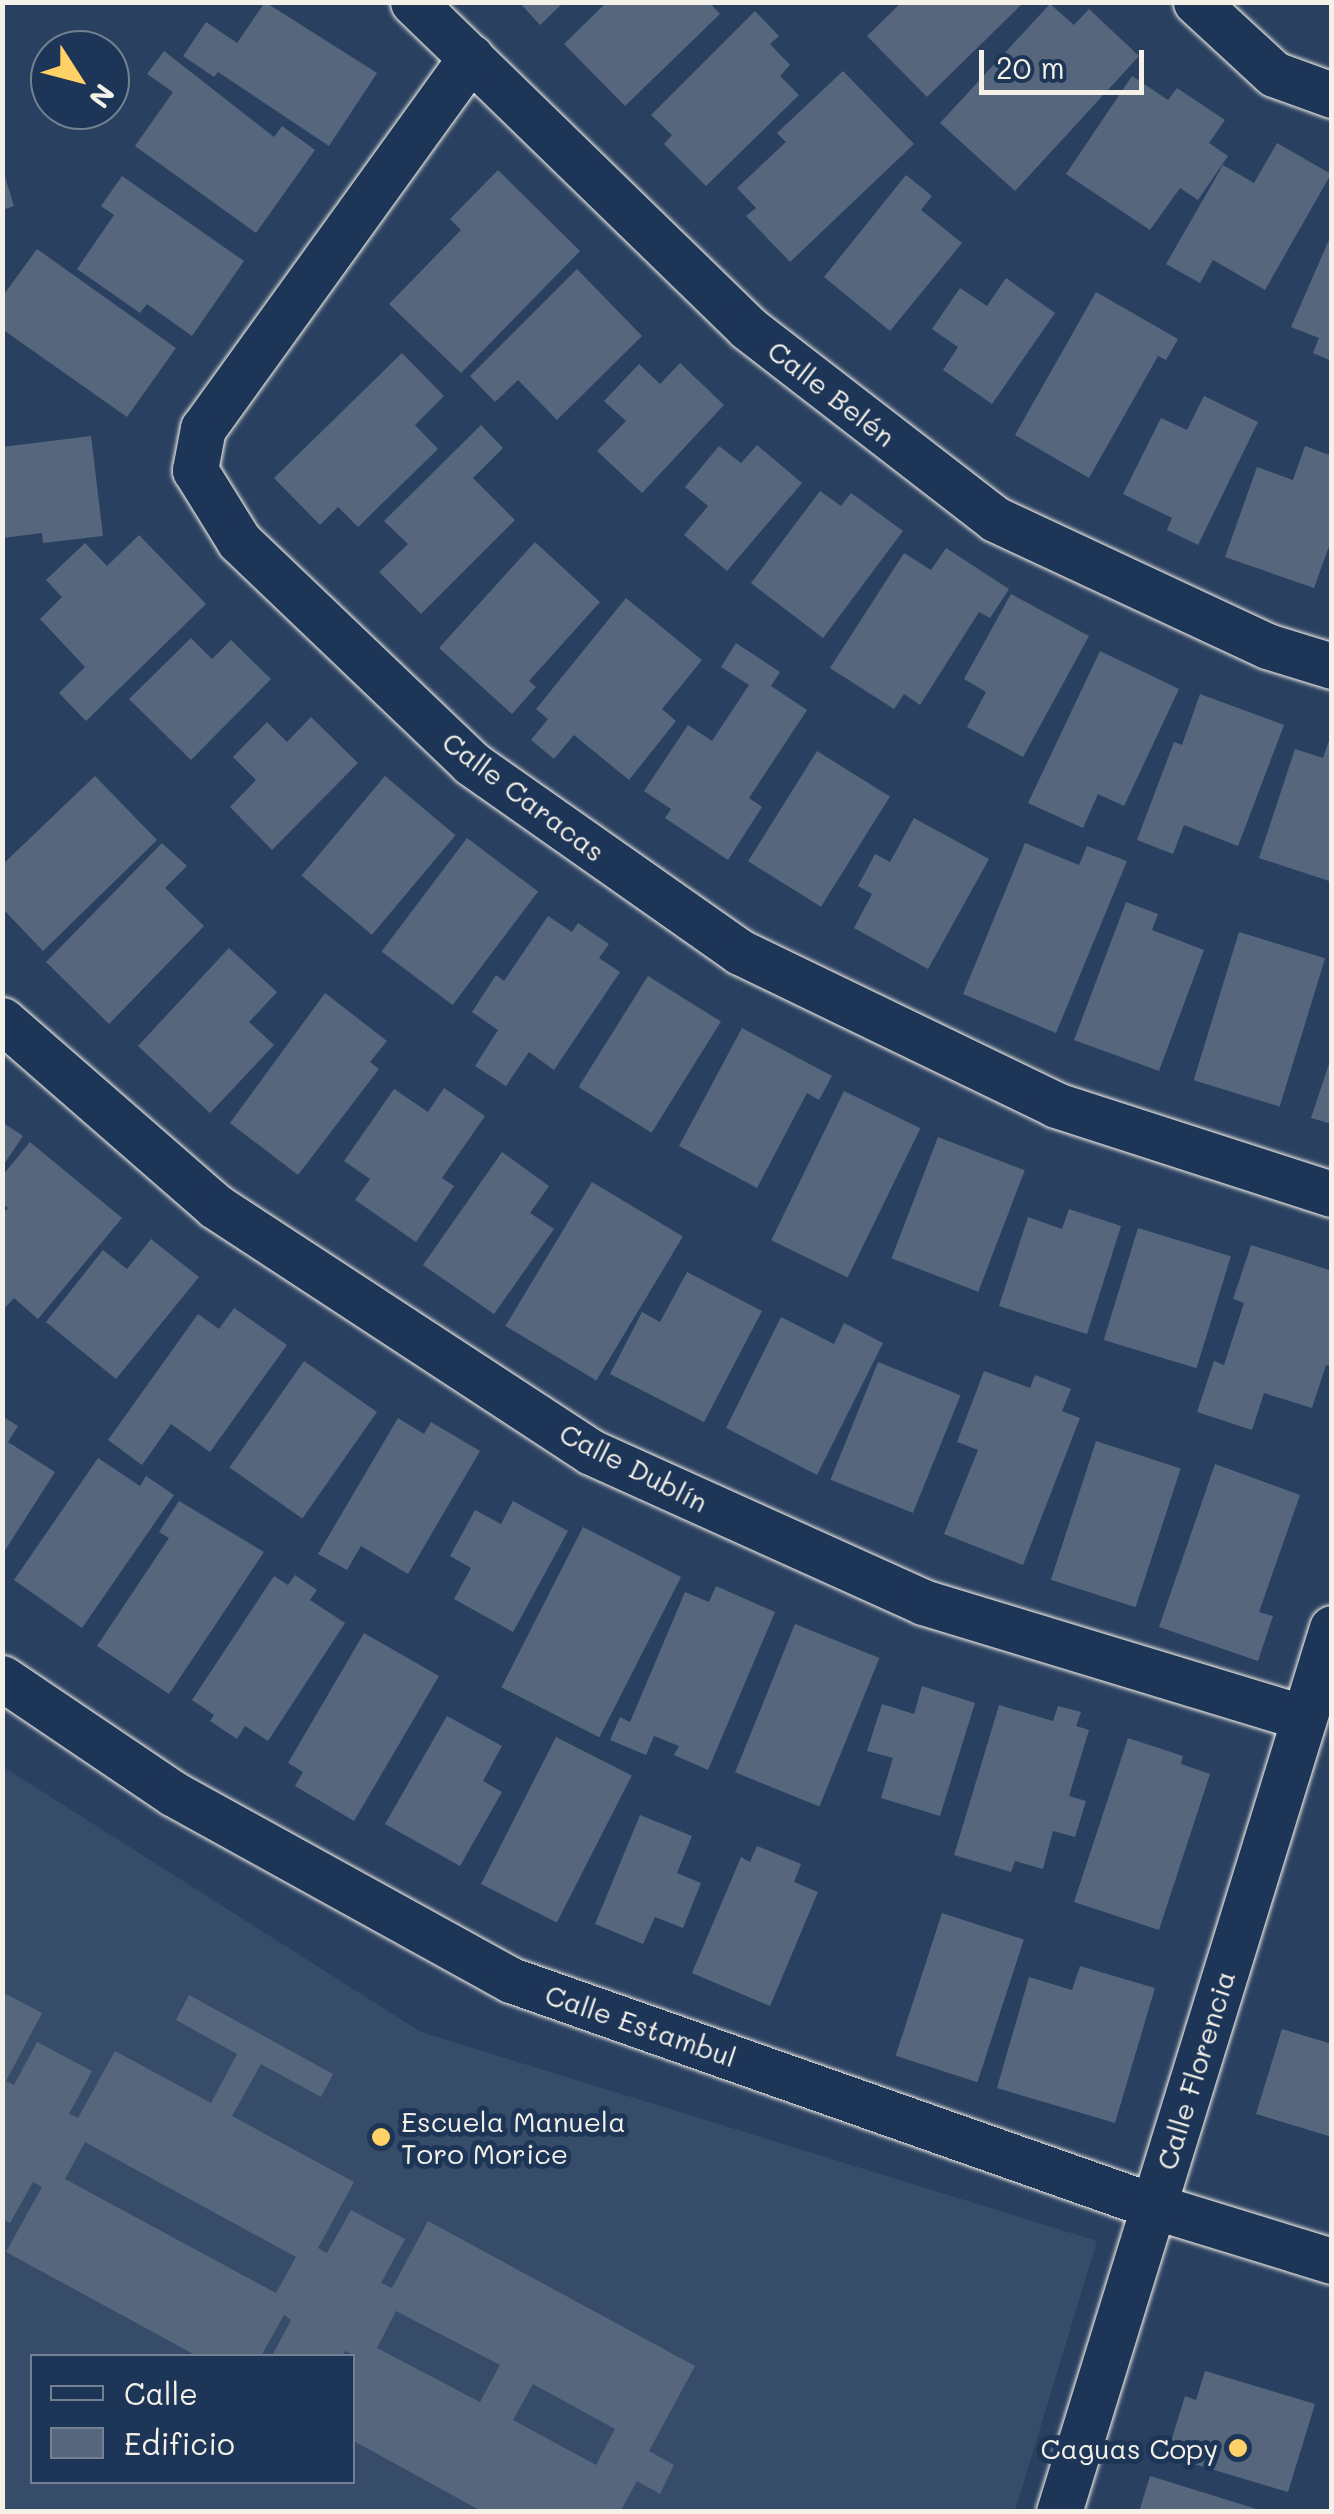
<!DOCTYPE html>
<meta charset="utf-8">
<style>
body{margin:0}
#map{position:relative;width:1334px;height:2514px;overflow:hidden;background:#2a4060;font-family:Mali,sans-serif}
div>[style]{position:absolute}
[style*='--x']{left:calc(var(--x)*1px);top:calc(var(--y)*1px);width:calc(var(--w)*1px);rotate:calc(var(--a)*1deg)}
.built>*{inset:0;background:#374c69}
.building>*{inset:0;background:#56677d;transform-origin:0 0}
.roads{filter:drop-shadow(0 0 2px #f4f1e8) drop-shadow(0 0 2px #f4f1e8)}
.minor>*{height:45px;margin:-22.5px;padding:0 22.5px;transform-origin:22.5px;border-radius:22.5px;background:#1d3557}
.dots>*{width:28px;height:28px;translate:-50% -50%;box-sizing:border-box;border:5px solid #1d3557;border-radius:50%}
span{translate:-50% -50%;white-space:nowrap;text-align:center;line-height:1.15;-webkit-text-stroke:10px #1d3557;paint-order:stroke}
.street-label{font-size:28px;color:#f4f1e8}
.poi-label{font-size:28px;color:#f4f1e8}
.left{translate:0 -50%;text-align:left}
.right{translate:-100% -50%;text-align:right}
.frame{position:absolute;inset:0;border:5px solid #f4f1e8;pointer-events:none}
.legend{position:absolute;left:30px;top:2354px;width:325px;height:130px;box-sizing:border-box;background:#1d3557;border:2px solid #738091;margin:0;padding:12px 18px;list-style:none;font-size:30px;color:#f4f1e8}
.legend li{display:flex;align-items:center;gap:20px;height:50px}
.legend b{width:50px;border:2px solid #738091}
.north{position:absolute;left:30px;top:30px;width:100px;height:100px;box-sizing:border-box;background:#1d3557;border:2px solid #738091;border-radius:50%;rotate:126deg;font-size:28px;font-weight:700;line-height:40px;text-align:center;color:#f4f1e8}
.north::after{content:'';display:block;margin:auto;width:35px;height:45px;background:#ffd166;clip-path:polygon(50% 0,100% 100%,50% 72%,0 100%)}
.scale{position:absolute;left:979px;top:50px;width:165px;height:45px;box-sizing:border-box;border:5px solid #f4f1e8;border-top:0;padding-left:12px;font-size:30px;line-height:35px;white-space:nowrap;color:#f4f1e8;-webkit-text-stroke:8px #1d3557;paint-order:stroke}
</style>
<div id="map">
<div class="built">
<i style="clip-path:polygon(evenodd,2px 1766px,421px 2032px,1097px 2241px,1015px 2511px,3px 2511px,2px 1766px,32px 2356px,352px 2356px,352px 2482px,32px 2482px,32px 2356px)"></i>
</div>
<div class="building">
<i style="clip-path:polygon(265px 2px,377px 73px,329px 146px,218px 72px,214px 77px,183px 56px,206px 22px,237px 43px)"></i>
<i style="clip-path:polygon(519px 2px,564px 2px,540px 25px)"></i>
<i style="clip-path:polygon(607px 2px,709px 2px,720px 14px,625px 106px,564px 44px)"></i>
<i style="clip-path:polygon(902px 2px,1024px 2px,927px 97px,867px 36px)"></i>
<i style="clip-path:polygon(1050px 4px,1074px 25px,1089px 9px,1139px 56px,1015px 191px,940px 123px)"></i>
<i style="clip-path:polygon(755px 11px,779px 36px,770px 44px,790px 65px,780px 76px,799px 95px,706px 186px,664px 144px,672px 135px,651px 115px)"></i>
<i style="clip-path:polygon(164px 51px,274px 137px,282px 126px,315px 150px,256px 233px,135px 146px,173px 92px,147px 74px)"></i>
<i style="clip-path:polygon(843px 71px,914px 144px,790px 262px,746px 216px,756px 208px,737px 188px,786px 142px,777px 133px)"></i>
<i style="clip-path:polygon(1132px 76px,1168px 100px,1177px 88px,1225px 120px,1209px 143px,1228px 156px,1198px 200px,1180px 188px,1150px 230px,1066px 174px)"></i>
<i style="clip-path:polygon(1277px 143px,1331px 174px,1265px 290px,1213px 260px,1200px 283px,1166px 264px,1223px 165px,1254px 183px)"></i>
<i style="clip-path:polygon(2px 167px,14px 206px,2px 210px)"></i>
<i style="clip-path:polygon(498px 170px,580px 251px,461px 373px,389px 304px,461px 230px,450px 219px)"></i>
<i style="clip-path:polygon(906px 175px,932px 196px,921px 210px,962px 243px,890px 331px,824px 277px)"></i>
<i style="clip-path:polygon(122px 176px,244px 261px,192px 336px,147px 304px,140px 313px,77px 269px,114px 215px,101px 206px)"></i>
<i style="clip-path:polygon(1332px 233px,1332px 361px,1313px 353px,1319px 338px,1291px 327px)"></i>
<i style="clip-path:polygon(37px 249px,176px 348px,127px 417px,2px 329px,2px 297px)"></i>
<i style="clip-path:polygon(577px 269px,642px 336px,557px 420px,518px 380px,495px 402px,470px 376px)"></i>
<i style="clip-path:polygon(1006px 278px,1055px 313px,992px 404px,943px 370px,958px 347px,932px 329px,960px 288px,987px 306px)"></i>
<i style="clip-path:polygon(1096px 292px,1178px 339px,1166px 360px,1158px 356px,1089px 478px,1015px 435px)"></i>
<i style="clip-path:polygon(402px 353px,444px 396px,415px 425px,438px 449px,358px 527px,338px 507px,320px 525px,274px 478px)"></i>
<i style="clip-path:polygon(680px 363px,724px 405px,642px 493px,597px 451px,626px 421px,604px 401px,639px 364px,660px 384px)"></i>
<i style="clip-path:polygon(1204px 396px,1258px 422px,1198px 545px,1167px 530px,1172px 518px,1123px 494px,1161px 418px,1187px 430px)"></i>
<i style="clip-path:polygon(481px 425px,503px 448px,473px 478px,515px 520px,421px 614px,379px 572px,408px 544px,384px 521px)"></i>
<i style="clip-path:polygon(91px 436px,103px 536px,43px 543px,42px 533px,2px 538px,2px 447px)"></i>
<i style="clip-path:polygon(757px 445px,802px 483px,727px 571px,684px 535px,708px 506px,685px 487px,719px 446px,741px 463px)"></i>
<i style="clip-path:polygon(1305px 446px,1332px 456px,1332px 538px,1314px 588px,1225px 557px,1257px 467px,1293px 480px)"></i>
<i style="clip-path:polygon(820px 491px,841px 506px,851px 493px,903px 531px,823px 638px,751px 583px)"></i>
<i style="clip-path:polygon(139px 535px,206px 604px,86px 721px,59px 693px,85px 667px,40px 619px,62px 597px,46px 580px,85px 543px,107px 566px)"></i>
<i style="clip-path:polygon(535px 542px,600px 602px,529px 681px,536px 687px,512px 714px,439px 648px)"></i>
<i style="clip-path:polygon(946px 548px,1009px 589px,990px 618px,979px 612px,920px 705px,904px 694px,894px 709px,830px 668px,904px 553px,931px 570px)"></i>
<i style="clip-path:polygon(1011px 594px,1089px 636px,1023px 757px,967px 727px,986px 692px,964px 679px)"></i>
<i style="clip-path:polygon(626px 598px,702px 660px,662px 709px,676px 721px,629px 780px,574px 735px,554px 759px,531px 740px,548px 719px,536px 709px)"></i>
<i style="clip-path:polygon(191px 638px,212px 659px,231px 640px,271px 679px,191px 760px,129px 699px)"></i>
<i style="clip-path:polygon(736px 643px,780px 672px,771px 686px,807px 710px,749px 798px,762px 807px,728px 860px,665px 818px,671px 809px,644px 791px,688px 725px,712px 741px,749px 685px,721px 667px)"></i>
<i style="clip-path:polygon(1100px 651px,1179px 689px,1124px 806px,1098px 794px,1083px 828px,1028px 803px)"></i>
<i style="clip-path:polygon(1200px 694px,1284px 725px,1238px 846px,1184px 825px,1173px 854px,1137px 840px,1174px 742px,1182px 745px)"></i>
<i style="clip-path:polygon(311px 717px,358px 763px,272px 850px,230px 807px,256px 780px,233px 757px,267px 722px,287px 742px)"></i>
<i style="clip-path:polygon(1332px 732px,1332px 882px,1259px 858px,1295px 749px,1323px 758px)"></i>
<i style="left:817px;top:751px;width:86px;height:130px;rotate:32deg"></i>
<i style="clip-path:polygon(95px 776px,157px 840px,43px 951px,2px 908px,2px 865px)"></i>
<i style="left:385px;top:776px;width:92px;height:130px;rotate:40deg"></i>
<i style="clip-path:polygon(914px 818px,989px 859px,928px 969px,854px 928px,872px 894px,858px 886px,875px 854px,890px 862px)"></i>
<i style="left:467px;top:838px;width:89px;height:142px;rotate:37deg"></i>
<i style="clip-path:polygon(162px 843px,187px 866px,165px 888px,204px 926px,109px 1024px,46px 962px)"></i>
<i style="clip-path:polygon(1025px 843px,1079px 865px,1087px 846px,1127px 861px,1056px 1033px,963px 994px)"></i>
<i style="clip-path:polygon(1126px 902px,1158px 914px,1152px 930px,1204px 950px,1159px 1071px,1074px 1040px)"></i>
<i style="clip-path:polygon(548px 916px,572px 932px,578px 923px,609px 944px,599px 958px,620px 972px,554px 1070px,529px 1052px,506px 1086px,475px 1066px,498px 1030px,472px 1012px,496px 975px,504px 981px)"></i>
<i style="left:1239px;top:932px;width:90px;height:155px;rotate:17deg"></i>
<i style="clip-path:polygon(229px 948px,277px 992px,249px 1022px,274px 1045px,210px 1113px,138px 1046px)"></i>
<i style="left:648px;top:976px;width:86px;height:131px;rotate:32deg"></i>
<i style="clip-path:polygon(325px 993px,387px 1041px,370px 1062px,379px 1069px,298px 1175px,230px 1123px)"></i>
<i style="clip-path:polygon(742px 1028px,832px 1076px,819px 1100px,807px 1093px,757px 1188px,679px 1146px)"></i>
<i style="clip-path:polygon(1332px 1055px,1332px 1124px,1311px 1118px)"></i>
<i style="clip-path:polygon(444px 1088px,485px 1116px,442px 1178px,454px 1186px,416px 1242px,355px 1200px,370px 1179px,344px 1161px,394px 1089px,428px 1112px)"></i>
<i style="left:844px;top:1091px;width:85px;height:166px;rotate:26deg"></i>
<i style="clip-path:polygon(2px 1122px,23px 1136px,2px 1167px)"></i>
<i style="left:938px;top:1137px;width:93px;height:130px;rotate:21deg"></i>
<i style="clip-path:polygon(30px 1142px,122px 1218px,38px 1319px,14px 1298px,2px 1311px,2px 1214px,8px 1208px,2px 1203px,2px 1176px)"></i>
<i style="clip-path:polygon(502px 1152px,549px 1186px,530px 1213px,554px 1229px,494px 1314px,423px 1265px)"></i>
<i style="left:592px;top:1182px;width:106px;height:168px;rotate:31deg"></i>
<i style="clip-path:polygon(1069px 1209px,1121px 1226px,1087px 1334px,999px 1306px,1028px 1217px,1062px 1229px)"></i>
<i style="left:1138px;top:1228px;width:97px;height:117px;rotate:17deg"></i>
<i style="clip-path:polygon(151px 1239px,199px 1277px,116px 1379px,46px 1322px,103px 1250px,127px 1269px)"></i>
<i style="clip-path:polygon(1251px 1245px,1332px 1271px,1332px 1367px,1326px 1365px,1312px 1408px,1264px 1393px,1252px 1430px,1197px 1412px,1214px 1361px,1224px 1365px,1244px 1303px,1233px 1299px)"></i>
<i style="clip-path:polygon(687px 1272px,762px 1311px,704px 1422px,610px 1374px,642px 1312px,660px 1322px)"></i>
<i style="clip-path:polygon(234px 1308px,287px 1345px,210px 1452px,171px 1424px,142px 1465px,108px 1440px,198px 1314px,219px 1329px)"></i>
<i style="clip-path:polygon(781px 1317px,834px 1344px,844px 1323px,883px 1343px,817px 1475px,726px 1428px)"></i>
<i style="left:304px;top:1361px;width:89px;height:130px;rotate:35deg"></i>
<i style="left:878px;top:1362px;width:89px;height:127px;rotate:22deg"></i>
<i style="clip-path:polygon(984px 1371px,1030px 1388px,1035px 1375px,1071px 1389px,1062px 1411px,1080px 1418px,1023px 1565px,944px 1534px,978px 1450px,957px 1442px)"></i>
<i style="clip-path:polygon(2px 1416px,18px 1426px,8px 1442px,55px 1472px,2px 1555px)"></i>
<i style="clip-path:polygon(398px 1418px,424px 1434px,431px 1422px,480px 1451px,408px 1574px,361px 1546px,347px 1570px,318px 1554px)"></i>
<i style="left:1096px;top:1441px;width:89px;height:146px;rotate:18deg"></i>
<i style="clip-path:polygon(98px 1458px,140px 1486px,146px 1476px,174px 1495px,82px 1628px,14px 1580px)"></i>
<i style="clip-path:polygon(1215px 1464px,1300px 1495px,1259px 1612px,1273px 1616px,1258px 1661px,1159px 1627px)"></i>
<i style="clip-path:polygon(179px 1501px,264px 1552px,169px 1694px,97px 1646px,169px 1538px,159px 1532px)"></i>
<i style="clip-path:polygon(513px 1501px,568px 1531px,513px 1632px,454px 1599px,471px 1568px,450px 1556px,475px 1510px,501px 1524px)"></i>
<i style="left:583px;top:1527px;width:110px;height:180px;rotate:27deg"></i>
<i style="clip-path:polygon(295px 1575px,317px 1590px,310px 1600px,345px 1623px,268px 1741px,245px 1726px,237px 1739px,210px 1721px,214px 1715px,192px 1700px,274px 1576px,288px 1585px)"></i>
<i style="clip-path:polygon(716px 1586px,775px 1612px,708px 1770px,674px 1755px,679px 1746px,654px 1736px,646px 1755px,610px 1740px,620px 1717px,630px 1722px,685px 1592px,709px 1602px)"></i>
<i style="left:795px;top:1624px;width:91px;height:160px;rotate:22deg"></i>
<i style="clip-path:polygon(364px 1633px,439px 1676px,354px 1821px,295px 1786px,303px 1772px,288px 1763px)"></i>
<i style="clip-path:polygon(922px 1686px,975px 1703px,940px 1816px,881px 1798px,893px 1758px,867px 1751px,882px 1704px,914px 1714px)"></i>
<i style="clip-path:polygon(999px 1705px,1053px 1721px,1058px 1706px,1081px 1712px,1076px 1726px,1089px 1730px,1069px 1796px,1086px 1801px,1075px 1837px,1053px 1831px,1043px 1869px,1015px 1861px,1011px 1872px,954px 1855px)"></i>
<i style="clip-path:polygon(447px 1716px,502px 1746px,483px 1781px,502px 1792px,460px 1866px,385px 1824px)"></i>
<i style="left:556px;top:1737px;width:85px;height:165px;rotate:27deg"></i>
<i style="clip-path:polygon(1128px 1738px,1183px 1756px,1181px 1764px,1210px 1774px,1159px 1930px,1074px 1902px)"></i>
<i style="clip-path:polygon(640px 1815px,692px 1836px,677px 1873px,701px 1883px,683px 1928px,655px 1917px,643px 1944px,595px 1924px)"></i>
<i style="clip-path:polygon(757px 1846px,801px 1864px,794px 1882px,818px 1892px,770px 2006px,692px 1973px,741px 1857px,750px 1862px)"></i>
<i style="left:942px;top:1913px;width:86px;height:150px;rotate:18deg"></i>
<i style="clip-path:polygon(1080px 1966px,1155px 1988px,1115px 2123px,997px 2088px,1029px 1977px,1072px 1990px)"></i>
<i style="clip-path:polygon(evenodd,2px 1992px,42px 2013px,6px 2081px,14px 2085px,37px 2042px,92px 2071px,69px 2114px,78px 2118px,115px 2051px,211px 2103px,237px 2054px,176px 2020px,189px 1995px,333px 2074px,321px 2097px,261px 2064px,232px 2116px,354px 2182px,318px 2248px,327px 2253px,351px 2210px,405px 2239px,381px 2283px,392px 2288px,428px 2221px,695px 2366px,649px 2451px,674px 2465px,660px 2494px,637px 2481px,620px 2512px,483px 2512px,352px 2440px,354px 2355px,345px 2351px,342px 2356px,272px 2356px,291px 2320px,284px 2315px,261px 2356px,197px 2356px,6px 2252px,42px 2187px,33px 2182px,10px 2223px,2px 2219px,2px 1992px,85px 2142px,296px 2257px,276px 2293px,65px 2179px,85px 2142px,2px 1992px,396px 2311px,500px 2365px,480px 2402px,377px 2348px,396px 2311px,2px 1992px,533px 2384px,615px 2429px,596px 2465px,513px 2420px,533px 2384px)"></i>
<i style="clip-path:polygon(1282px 2029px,1332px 2044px,1332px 2137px,1256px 2114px)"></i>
<i style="clip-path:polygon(1205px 2371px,1315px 2404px,1288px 2492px,1184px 2461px,1186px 2453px,1169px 2448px,1185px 2396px,1196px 2400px)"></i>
<i style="clip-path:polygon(1150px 2476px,1263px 2511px,1263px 2512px,1139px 2512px)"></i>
</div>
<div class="roads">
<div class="minor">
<i style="--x:413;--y:2;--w:467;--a:44.2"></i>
<i style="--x:748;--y:328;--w:312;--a:37.7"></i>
<i style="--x:995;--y:519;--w:300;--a:25"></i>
<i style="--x:1267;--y:646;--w:68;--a:17.1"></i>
<i style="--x:1196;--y:2;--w:106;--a:42.7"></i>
<i style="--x:1274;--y:74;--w:62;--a:19.9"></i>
<i style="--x:471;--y:57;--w:458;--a:125.8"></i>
<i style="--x:203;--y:428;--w:43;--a:100.8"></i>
<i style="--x:195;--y:470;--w:84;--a:58.2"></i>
<i style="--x:239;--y:541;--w:321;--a:43.7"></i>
<i style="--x:471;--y:763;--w:329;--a:35.1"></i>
<i style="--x:740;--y:952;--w:351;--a:25.8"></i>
<i style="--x:1056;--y:1105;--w:290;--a:17.9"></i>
<i style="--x:2;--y:1020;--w:283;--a:41.1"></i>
<i style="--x:215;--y:1206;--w:449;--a:33.2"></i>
<i style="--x:591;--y:1452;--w:364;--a:24.3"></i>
<i style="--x:923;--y:1602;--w:398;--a:16.9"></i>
<i style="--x:2;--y:1678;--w:207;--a:34"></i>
<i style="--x:174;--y:1794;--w:385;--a:28.9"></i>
<i style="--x:511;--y:1980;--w:681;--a:19.39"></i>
<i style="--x:1153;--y:2206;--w:187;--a:17.1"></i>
<i style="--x:1059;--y:2512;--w:925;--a:-72.84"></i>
</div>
</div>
<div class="dots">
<i style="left:381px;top:2137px;background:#ffd166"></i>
<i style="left:1238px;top:2448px;background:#ffd166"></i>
</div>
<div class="street-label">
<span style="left:832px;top:393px;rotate:38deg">Calle Belén</span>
<span style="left:524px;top:796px;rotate:37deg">Calle Caracas</span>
<span style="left:634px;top:1467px;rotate:27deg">Calle Dublín</span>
<span style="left:641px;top:2025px;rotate:19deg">Calle Estambul</span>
<span style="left:1195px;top:2070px;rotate:-73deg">Calle Florencia</span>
</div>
<div class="poi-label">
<span class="left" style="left:401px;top:2137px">Escuela Manuela<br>Toro Morice</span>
<span class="right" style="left:1218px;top:2448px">Caguas Copy</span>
</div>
<div class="frame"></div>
<ul class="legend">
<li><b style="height:12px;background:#1d3557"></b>Calle</li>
<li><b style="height:28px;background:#56677d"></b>Edificio</li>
</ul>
<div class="north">N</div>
<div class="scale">20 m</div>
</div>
